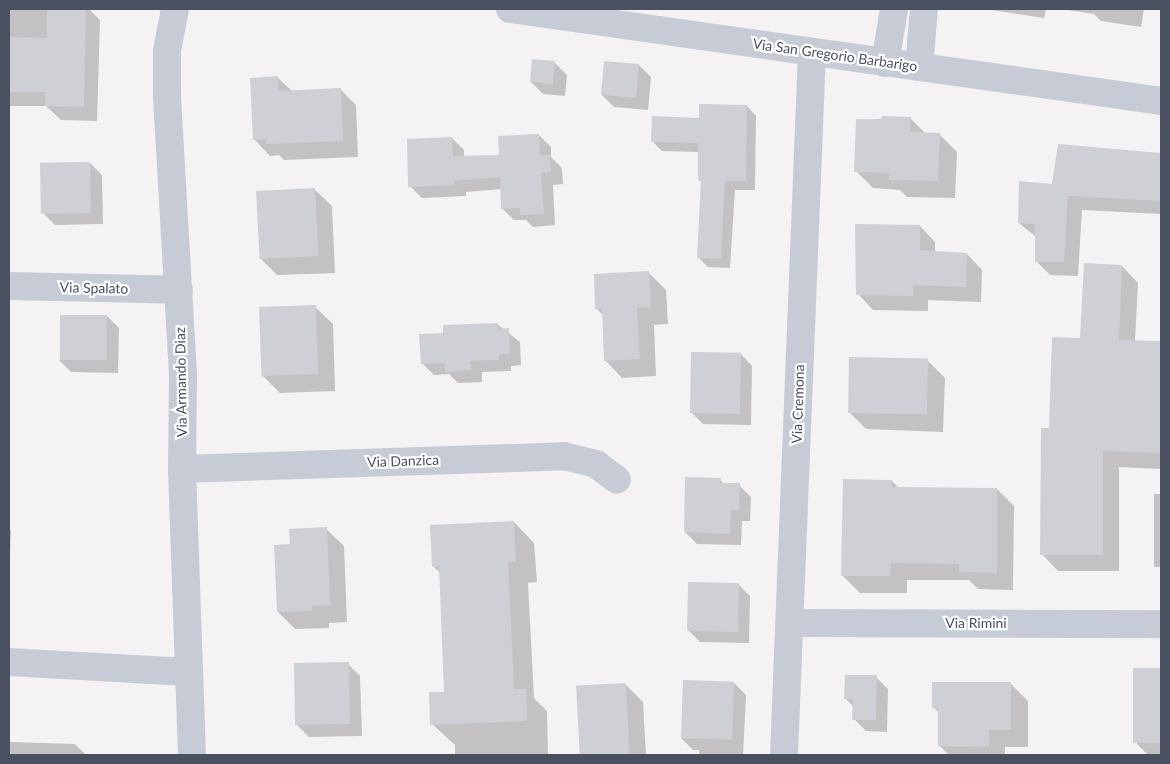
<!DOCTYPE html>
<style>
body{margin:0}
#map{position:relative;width:1170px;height:764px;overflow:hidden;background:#f4f2f2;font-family:Lato,sans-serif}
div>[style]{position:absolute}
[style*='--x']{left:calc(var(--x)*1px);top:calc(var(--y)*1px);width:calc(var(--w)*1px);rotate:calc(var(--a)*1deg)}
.shadow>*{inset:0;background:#0003;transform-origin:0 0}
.building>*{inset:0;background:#ced0d6;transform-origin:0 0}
.minor>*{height:28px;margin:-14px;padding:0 14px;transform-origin:14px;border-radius:14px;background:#c6cbd6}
span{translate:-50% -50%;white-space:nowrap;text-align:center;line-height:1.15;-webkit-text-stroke:4.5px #fff;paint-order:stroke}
.street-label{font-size:14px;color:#49505f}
.frame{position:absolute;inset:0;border:10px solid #49505f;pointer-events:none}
</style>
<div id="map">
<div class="shadow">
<i style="clip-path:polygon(9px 9px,89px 9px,100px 20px,97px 121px,61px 120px,46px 106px,9px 106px)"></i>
<i style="clip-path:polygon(985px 9px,1046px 9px,1044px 18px)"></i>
<i style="clip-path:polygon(1060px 9px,1144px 9px,1141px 27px,1101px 21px,1094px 14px)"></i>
<i style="clip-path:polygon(555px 63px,567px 75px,565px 96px,543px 94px,531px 82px)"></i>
<i style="clip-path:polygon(639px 65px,651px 77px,648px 110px,614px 107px,602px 95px)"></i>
<i style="clip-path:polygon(278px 78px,292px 91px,340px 89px,356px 105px,358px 157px,284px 160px,279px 155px,270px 156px,254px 139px)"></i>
<i style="clip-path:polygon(747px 106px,756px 116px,755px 190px,735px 190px,730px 268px,708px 267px,698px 257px,702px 182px,699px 180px,699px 152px,662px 151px,652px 141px,700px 120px)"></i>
<i style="clip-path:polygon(910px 118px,926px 134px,939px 134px,957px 152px,955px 198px,907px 197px,900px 190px,873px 188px,856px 171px,857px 120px)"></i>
<i style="clip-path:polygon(539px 135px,551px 147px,551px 157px,562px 168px,563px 184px,553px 185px,555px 225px,533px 227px,526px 220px,514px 220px,502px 208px,501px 189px,466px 192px,466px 196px,422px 198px,410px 186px,452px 138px,464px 150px,464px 157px,500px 156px)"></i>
<i style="clip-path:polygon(1059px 145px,1161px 154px,1161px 214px,1082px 210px,1078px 276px,1050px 275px,1036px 261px,1036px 237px,1019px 223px,1053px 185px)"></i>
<i style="clip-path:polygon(90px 163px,102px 175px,103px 224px,55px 225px,43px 213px)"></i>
<i style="clip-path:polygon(314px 189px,332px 206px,335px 273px,277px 275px,260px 258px)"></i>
<i style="clip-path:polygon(920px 226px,935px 242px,935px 253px,967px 254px,982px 270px,981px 302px,928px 300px,928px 311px,873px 310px,858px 294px)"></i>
<i style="clip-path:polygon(1122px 266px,1138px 283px,1135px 341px,1161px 342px,1161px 469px,1119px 467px,1119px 571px,1058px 571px,1042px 554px,1050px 430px,1081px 339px)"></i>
<i style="clip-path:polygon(649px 273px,666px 290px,668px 324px,654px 325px,656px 376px,622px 378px,605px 360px,603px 315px,597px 309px)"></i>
<i style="clip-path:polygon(315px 307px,333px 324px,335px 391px,280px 393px,263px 376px)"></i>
<i style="clip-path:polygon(107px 316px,119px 328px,118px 373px,71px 372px,59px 360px)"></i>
<i style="clip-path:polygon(497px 324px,520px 342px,521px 365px,511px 366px,511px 371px,482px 372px,482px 382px,458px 383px,449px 374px,434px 375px,422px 363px,445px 334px)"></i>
<i style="clip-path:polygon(741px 354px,752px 366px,751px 425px,703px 424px,691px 412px)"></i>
<i style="clip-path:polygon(927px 360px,945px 378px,943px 432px,866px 429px,849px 412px)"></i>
<i style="clip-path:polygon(720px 480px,725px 484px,739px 485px,751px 497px,750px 521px,742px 521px,741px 545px,697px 544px,685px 532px)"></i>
<i style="clip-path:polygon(892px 481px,899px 488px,997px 489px,1014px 506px,1013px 590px,978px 589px,969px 580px,907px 580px,907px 593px,860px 593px,842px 575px)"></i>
<i style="left:1154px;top:494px;width:7px;height:73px"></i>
<i style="clip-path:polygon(514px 522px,534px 543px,537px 582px,528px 583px,534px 698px,547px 711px,548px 755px,455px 755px,455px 745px,432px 724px,445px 693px,440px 573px,433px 566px)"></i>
<i style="clip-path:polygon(9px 528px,11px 530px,9px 584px)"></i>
<i style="clip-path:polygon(326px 529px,344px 546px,347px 622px,329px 623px,329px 628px,295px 629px,278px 612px,291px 545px)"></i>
<i style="clip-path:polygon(738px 584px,750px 596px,749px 643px,700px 642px,688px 630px)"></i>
<i style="clip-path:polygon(348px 664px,360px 676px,362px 736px,309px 737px,297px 725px)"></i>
<i style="clip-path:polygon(1161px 669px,1161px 755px,1148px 755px,1137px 744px,1135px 670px)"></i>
<i style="clip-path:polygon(876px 677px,888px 689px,887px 732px,866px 731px,854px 719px,854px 707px,845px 698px)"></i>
<i style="clip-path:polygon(734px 683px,746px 695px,743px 755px,699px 755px,699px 750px,693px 750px,681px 738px)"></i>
<i style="clip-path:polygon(1011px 684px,1028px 701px,1028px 747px,1005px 747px,1005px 755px,949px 755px,940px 746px,940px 714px,934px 708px)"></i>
<i style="clip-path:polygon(626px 685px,643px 702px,646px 755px,581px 755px,578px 688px)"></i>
<i style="clip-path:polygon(9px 742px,75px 744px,86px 755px,9px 755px)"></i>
</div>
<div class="building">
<i style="clip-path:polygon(47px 9px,86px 9px,84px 107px,45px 106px,45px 92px,9px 92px,9px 37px,47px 38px)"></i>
<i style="left:532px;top:59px;width:23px;height:23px;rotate:5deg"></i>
<i style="left:604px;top:61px;width:35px;height:34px;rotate:5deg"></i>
<i style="clip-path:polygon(278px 76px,279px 91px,341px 88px,343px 141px,266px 144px,266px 139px,253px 140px,250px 78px)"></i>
<i style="clip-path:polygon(699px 104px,747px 105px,746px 181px,725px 181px,721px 259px,697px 258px,701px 180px,698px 180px,698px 143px,651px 142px,652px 116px,699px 118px)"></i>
<i style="clip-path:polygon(882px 116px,911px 117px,910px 132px,940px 133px,938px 181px,889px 180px,889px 173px,854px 172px,856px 119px,881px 120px)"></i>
<i style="clip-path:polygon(539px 134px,540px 155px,550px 155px,551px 172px,541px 173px,544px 214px,520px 215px,520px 208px,501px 209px,500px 177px,454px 181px,454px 185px,408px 187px,407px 139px,452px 137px,453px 156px,499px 155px,498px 136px)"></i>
<i style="clip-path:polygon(1058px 144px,1161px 153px,1161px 201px,1068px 196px,1064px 262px,1035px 262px,1035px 224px,1018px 223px,1019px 181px,1052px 184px)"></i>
<i style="left:90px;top:162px;width:51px;height:50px;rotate:89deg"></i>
<i style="left:315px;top:188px;width:68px;height:59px;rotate:87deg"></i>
<i style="clip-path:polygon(855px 224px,920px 225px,920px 250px,967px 253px,966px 287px,913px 285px,913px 296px,856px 295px)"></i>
<i style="clip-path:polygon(1084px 263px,1122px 265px,1119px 340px,1161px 341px,1161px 453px,1103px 451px,1103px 555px,1040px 555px,1041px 428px,1049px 428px,1052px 337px,1080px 338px)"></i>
<i style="clip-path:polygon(649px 271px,651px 307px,637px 308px,640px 359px,604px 361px,602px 309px,595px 309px,594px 274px)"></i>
<i style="left:316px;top:305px;width:69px;height:57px;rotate:88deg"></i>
<i style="left:60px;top:315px;width:47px;height:45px"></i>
<i style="clip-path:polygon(498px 323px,498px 329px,509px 328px,510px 354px,499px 354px,499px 360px,470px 361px,471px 370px,445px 372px,444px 363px,421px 364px,419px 334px,443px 333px,443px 325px)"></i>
<i style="left:691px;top:352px;width:50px;height:61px;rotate:1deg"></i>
<i style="left:849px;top:357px;width:79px;height:56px;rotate:1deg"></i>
<i style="clip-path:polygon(685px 477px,721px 478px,720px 483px,740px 483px,739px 510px,731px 510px,730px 534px,684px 532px)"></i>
<i style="clip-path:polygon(843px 479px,892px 480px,892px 487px,997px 488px,997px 573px,959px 572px,959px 564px,891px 563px,890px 576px,841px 576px)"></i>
<i style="clip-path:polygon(514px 521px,516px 562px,508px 562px,514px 689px,526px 689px,527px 721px,430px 725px,429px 692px,444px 692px,439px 566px,432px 567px,430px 525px)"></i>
<i style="clip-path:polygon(327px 527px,330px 605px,312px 606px,312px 611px,277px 612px,274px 545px,290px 544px,289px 529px)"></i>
<i style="left:688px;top:582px;width:51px;height:49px;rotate:1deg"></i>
<i style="left:349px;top:662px;width:62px;height:55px;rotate:89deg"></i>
<i style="left:1161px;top:668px;width:75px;height:28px;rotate:90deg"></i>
<i style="clip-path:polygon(845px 675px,877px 675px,876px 720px,852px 720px,853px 699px,844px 699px)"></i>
<i style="left:683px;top:680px;width:51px;height:58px;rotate:2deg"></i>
<i style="clip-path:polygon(932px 682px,1011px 682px,1011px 730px,989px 730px,989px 747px,938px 746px,938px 708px,932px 708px)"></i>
<i style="left:626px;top:683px;width:72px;height:50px;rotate:87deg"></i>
</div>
<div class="minor">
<i style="--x:175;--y:9;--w:43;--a:100.8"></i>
<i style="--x:167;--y:51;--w:46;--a:90"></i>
<i style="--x:167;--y:97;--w:281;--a:86.7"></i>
<i style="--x:183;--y:378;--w:91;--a:90.6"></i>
<i style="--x:182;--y:469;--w:286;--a:88"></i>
<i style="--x:510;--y:9;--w:657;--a:8.04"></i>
<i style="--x:885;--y:63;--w:55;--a:-80.5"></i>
<i style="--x:919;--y:67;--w:58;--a:-85.1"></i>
<i style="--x:9;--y:286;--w:170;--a:1.3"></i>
<i style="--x:182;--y:469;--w:382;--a:-1.9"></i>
<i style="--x:564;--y:456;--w:33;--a:14"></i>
<i style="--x:596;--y:464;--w:26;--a:37"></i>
<i style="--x:791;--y:623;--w:370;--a:0.2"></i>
<i style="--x:9;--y:662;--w:178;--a:3.2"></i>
<i style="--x:784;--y:755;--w:703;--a:-87.72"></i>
</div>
<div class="street-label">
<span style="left:835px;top:55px;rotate:8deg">Via San Gregorio Barbarigo</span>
<span style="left:94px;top:288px;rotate:1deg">Via Spalato</span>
<span style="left:181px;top:382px;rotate:-91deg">Via Armando Diaz</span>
<span style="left:798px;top:404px;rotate:-88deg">Via Cremona</span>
<span style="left:403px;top:461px;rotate:-2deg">Via Danzica</span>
<span style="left:976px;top:623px">Via Rimini</span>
</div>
<div class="frame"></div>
</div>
